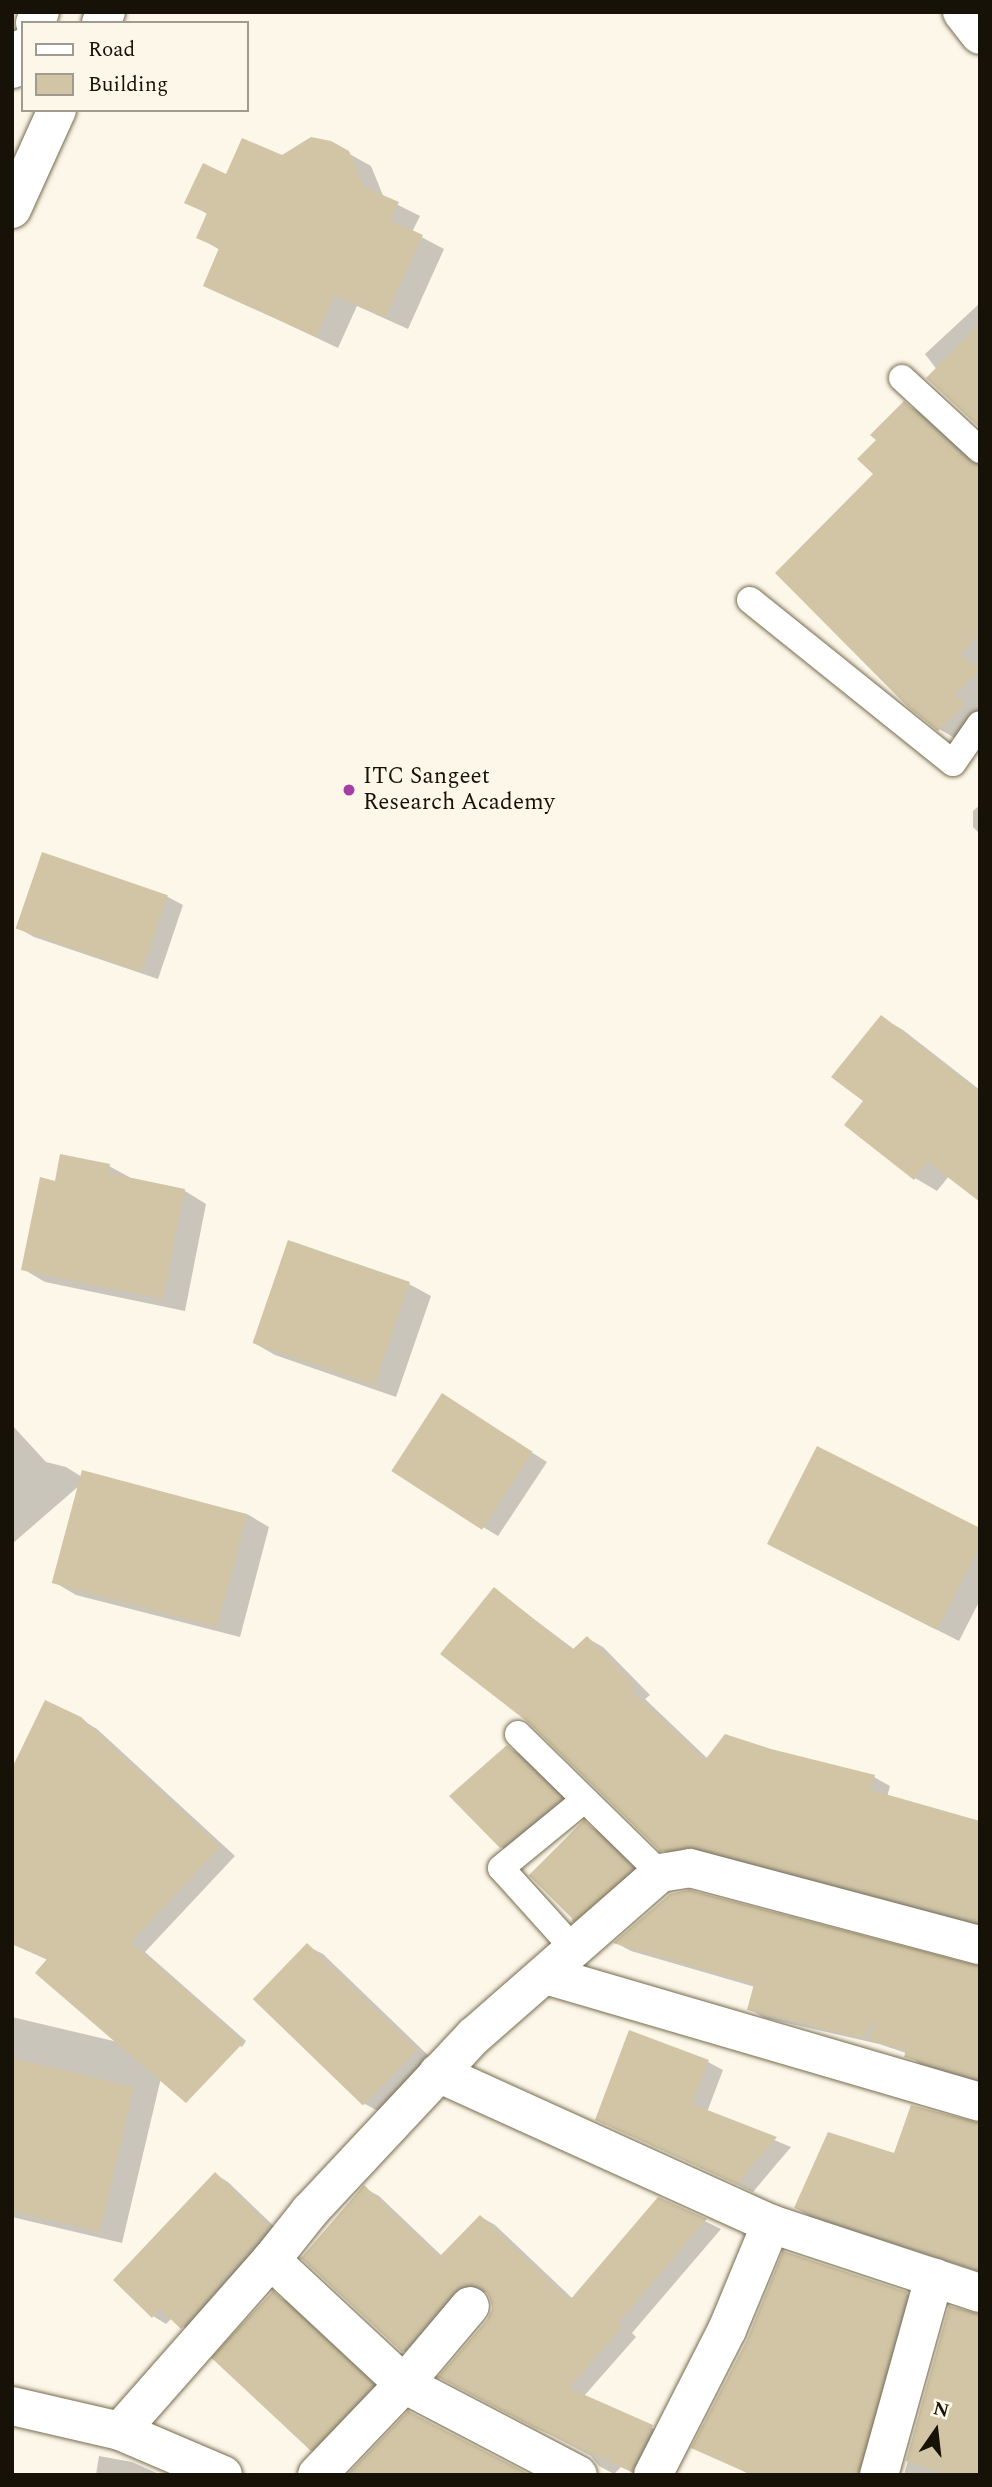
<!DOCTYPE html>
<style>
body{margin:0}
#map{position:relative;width:992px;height:2487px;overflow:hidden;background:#fdf7ea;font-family:Spectral,serif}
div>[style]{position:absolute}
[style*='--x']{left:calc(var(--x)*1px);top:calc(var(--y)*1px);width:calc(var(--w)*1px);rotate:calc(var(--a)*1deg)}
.shadow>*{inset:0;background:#0003}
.building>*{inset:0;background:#d1c5a5;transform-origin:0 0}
.roads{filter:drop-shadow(0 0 2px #776c4e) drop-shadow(0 0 2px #776c4e)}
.service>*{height:26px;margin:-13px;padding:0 13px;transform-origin:13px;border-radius:13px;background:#fff}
.minor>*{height:38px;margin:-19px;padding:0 19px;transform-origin:19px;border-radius:19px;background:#fff}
.secondary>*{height:38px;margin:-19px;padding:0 19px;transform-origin:19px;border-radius:19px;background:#fff}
.primary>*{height:38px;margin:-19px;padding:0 19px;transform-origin:19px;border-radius:19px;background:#fff}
.dots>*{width:19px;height:19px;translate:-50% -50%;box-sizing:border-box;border:4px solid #fdf7ea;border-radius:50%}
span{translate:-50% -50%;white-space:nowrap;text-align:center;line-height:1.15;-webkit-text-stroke:5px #fdf7ea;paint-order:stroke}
.poi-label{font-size:23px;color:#161207}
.left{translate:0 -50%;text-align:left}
.frame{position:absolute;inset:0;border:14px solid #161207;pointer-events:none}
.legend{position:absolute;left:21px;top:21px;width:228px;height:91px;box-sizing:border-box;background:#fdf7ea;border:2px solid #a19b8f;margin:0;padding:9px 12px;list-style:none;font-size:21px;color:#161207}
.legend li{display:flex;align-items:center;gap:14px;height:35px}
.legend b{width:35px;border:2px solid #a19b8f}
.north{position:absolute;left:901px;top:2396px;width:70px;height:70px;-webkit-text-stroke:5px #fdf7ea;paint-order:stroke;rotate:14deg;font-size:19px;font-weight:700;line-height:28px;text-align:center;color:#161207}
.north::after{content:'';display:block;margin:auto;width:24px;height:32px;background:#161207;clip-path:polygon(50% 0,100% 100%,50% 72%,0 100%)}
</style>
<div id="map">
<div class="shadow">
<i style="clip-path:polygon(330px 143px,371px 166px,384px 198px,420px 216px,412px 232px,444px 249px,408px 329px,357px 306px,338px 348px,205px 285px,220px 250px,198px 237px,209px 215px,187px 202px,227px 176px)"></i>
<i style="clip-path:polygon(980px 303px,980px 426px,925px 354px)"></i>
<i style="clip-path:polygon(904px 403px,929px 418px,980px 464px,980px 729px,965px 744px,939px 729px,876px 474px,878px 440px)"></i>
<i style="clip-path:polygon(980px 805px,980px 834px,973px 827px,973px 811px)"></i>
<i style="clip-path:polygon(43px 855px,168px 897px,183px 905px,158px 979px,34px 937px,18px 928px)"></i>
<i style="clip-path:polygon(881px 1017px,903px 1030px,980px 1090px,980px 1200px,949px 1176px,937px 1191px,915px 1178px,846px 1124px,865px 1101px)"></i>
<i style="clip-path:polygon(109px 1166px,131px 1178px,185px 1191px,206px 1204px,185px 1311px,45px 1282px,23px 1269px,56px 1183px)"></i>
<i style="clip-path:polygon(409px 1284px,431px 1296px,396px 1397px,275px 1355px,254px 1343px)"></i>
<i style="clip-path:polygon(457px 1405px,547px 1462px,498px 1536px,483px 1527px)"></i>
<i style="clip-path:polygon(12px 1425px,46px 1462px,66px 1467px,82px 1477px,247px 1514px,269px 1527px,240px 1637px,76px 1595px,54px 1582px,80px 1485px,12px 1544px)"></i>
<i style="clip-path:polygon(980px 1530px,980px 1600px,959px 1641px,791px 1556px)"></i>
<i style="clip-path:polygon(494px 1589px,575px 1650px,587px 1638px,603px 1647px,650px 1695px,645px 1699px,708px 1759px,771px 1751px,874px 1777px,890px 1786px,887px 1797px,980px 1823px,980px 1926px,677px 1859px,661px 1849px)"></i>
<i style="clip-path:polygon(80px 1719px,97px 1729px,235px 1856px,145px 1952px,246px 2041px,242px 2047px,12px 1944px,12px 1864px)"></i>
<i style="clip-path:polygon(507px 1747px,523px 1756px,575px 1808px,517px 1856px,501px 1847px)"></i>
<i style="clip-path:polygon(584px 1823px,600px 1832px,647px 1878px,588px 1930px,572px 1921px)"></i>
<i style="clip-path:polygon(616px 1943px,980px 1968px,980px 2082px,921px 2065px,906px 2053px,879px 2044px,765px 2018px,749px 2009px,755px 1987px,631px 1951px)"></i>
<i style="clip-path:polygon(307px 1946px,323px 1954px,432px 2059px,380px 2112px,365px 2104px)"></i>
<i style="clip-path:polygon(12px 2017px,143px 2048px,165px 2061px,122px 2243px,12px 2217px)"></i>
<i style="clip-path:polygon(708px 2062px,723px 2070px,707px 2112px,791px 2147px,753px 2192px,597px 2120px)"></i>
<i style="clip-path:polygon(980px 2125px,980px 2272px,811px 2217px,796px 2208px,895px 2155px)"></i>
<i style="clip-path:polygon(215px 2174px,228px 2182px,282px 2234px,195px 2335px,172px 2318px,166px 2324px,153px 2316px,115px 2280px)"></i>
<i style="clip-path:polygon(364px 2188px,379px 2196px,443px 2257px,481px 2217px,495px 2225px,573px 2299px,659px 2199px,721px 2229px,632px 2333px,636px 2337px,584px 2396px,667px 2435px,638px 2475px,621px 2467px,614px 2474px,599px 2466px,591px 2456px,455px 2385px,493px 2309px,488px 2292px,478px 2293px,418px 2359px,403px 2351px,303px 2258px)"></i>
<i style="clip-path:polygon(784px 2253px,907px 2294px,922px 2303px,874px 2475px,751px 2475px,694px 2447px,748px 2341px)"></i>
<i style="clip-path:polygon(273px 2294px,288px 2302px,387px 2395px,326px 2459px,310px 2450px,215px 2359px)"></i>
<i style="clip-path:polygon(950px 2308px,980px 2475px,904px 2475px)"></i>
<i style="clip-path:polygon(99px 2456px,132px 2462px,161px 2475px,96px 2475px)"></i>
</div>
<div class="building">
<i style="clip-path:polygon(311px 137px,331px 141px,349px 151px,364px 187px,399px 202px,390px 220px,423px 235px,385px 318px,335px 295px,316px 337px,203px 286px,219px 248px,196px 238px,207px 213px,184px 203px,203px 163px,226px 174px,242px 138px,282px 155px)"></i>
<i style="clip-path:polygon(980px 323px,980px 428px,926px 378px)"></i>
<i style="clip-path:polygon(904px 401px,969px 462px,980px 465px,980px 634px,961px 653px,979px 670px,955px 695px,965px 704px,938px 731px,907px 706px,775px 573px,873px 474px,857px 459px,876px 440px,870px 435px)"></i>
<i style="left:42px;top:852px;width:133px;height:81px;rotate:19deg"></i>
<i style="clip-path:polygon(881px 1015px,980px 1092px,980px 1202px,928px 1162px,914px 1180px,844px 1125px,863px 1101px,831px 1077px)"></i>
<i style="clip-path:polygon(60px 1154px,110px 1164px,108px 1173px,185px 1189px,163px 1299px,21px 1270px,40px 1177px,55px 1181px)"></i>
<i style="left:288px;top:1240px;width:129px;height:109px;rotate:19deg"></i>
<i style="left:442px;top:1393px;width:108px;height:93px;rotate:33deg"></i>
<i style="clip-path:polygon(817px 1446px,980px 1528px,980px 1545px,937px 1630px,767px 1544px)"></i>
<i style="left:82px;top:1470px;width:171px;height:117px;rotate:15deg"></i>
<i style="clip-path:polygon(494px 1587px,572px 1650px,587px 1636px,635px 1685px,631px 1690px,705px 1760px,725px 1734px,771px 1749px,875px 1775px,871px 1790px,980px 1821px,980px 1922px,696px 1847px,660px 1851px,529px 1723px,440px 1654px)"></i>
<i style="clip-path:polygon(45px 1700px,81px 1717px,220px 1847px,131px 1942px,244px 2042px,186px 2103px,35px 1973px,47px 1959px,12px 1944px,12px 1768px)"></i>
<i style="clip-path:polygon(507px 1745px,561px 1798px,500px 1848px,449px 1796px)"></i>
<i style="left:584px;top:1820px;width:68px;height:78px;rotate:45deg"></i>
<i style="clip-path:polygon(689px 1890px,980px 1966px,980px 2079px,904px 2057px,906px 2050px,868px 2040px,878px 2019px,861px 2038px,747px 2010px,754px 1984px,613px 1943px,670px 1894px)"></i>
<i style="left:307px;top:1943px;width:153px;height:78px;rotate:44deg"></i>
<i style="clip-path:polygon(629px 2030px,709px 2060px,692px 2104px,777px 2137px,737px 2184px,595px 2120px)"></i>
<i style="clip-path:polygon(12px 2058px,134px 2087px,100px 2232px,12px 2211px)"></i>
<i style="clip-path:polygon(911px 2105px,980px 2123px,980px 2270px,794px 2208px,828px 2132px,894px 2153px)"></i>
<i style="clip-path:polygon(215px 2172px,270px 2226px,181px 2329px,160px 2309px,152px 2318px,113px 2280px)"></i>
<i style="clip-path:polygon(364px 2185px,439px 2257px,480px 2215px,570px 2300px,658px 2197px,707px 2219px,618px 2323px,622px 2327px,569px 2388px,653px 2425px,632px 2472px,533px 2427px,438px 2377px,487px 2320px,492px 2309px,491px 2299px,484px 2289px,473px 2284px,462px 2286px,454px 2291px,402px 2352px,301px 2258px)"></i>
<i style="clip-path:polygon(783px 2251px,907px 2292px,858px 2475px,752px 2475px,691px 2448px,747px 2340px)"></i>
<i style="left:273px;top:2291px;width:137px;height:91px;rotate:43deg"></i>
<i style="clip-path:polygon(949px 2306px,980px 2314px,980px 2475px,950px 2475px,906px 2461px)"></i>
<i style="clip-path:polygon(408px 2411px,527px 2473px,529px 2475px,347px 2475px)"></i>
</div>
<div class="roads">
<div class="service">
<i style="--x:902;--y:378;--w:106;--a:42.7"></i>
<i style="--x:750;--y:600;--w:260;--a:38.8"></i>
<i style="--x:953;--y:763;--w:47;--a:-55.3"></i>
<i style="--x:518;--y:1734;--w:199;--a:44.4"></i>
<i style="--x:575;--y:1950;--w:110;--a:-132.1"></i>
<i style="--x:501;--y:1868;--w:107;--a:-39.3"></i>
</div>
<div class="minor">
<i style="--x:546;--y:1975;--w:452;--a:16.3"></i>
<i style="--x:438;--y:2073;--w:366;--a:24.4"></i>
<i style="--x:771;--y:2224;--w:220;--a:18.3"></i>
<i style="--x:271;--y:2260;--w:182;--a:43"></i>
<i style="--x:404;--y:2384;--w:196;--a:27.6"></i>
<i style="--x:12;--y:2406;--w:111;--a:13"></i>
<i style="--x:120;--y:2431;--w:112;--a:23.1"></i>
<i style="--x:120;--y:2431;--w:228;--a:-48.6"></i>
<i style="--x:271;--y:2260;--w:63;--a:-51.5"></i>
<i style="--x:310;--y:2211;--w:240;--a:-46.9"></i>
<i style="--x:474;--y:2036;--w:247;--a:-41.2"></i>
<i style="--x:660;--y:1873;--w:30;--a:-9"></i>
<i style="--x:690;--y:1868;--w:300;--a:14.9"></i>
<i style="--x:317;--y:2475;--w:126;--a:-46.3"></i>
<i style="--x:404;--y:2384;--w:102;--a:-49.8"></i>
<i style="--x:653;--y:2475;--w:163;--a:-63"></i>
<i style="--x:727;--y:2330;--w:115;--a:-67.5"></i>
<i style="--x:879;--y:2475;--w:205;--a:-74.4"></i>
</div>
<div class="secondary">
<i style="--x:35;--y:23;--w:12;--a:-66"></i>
<i style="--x:101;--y:23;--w:12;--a:-66"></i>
<i style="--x:12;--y:69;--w:24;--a:-62"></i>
<i style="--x:12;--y:209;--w:109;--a:-65.6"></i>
</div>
<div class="primary">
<i style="--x:962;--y:12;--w:29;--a:52"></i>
</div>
</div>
<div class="dots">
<i style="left:349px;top:790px;background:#a53fa3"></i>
</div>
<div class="poi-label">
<span class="left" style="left:363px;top:790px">ITC Sangeet<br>Research Academy</span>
</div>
<div class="frame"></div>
<ul class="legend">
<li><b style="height:9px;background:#fff"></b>Road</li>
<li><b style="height:19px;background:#d1c5a5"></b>Building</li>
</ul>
<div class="north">N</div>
</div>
